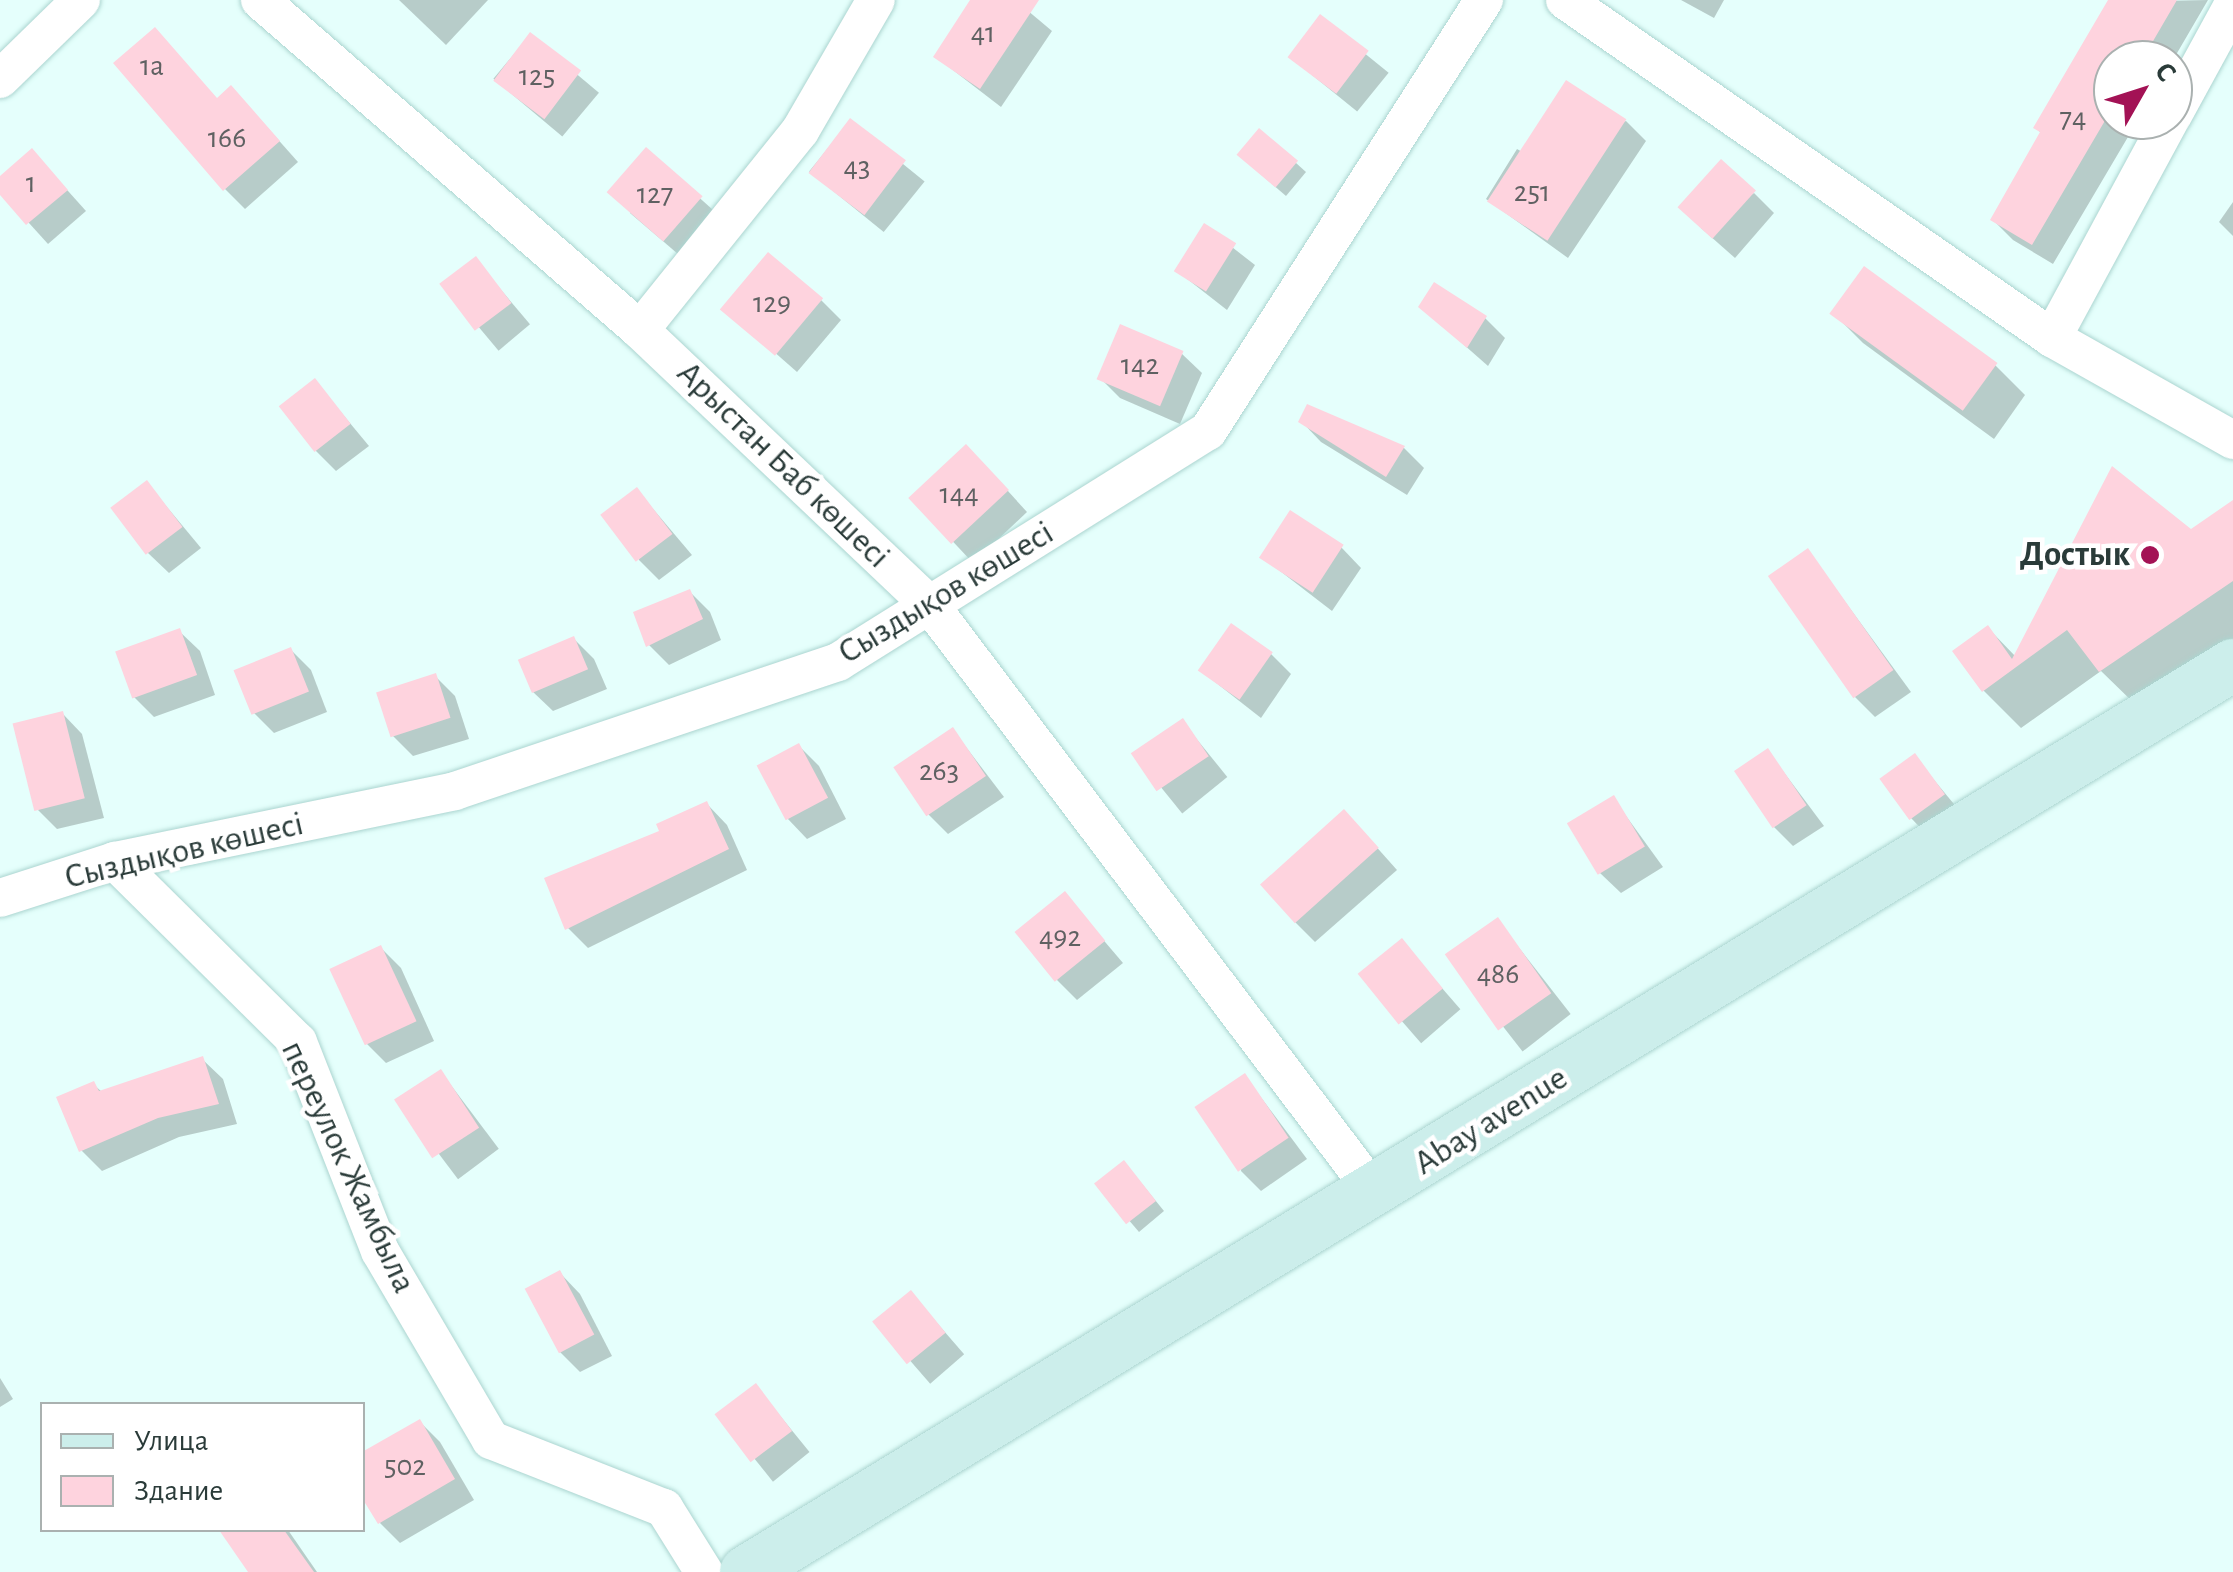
<!DOCTYPE html>
<meta charset="utf-8">
<style>
body{margin:0}
#map{position:relative;width:2233px;height:1572px;overflow:hidden;background:#e5fffc;font-family:"Alegreya Sans",sans-serif}
div>[style]{position:absolute}
[style*='--x']{left:calc(var(--x)*1px);top:calc(var(--y)*1px);width:calc(var(--w)*1px);rotate:calc(var(--a)*1deg)}
.shadow>*{inset:0;background:#0003;transform-origin:0 0}
.building>*{inset:0;background:#fed3de;transform-origin:0 0}
.roads{filter:drop-shadow(0 0 2px #abd5d0) drop-shadow(0 0 2px #abd5d0)}
.street>*{height:38px;margin:-19px;padding:0 19px;transform-origin:19px;border-radius:19px;background:#fff}
.secondary>*{height:52px;margin:-26px;padding:0 26px;transform-origin:26px;border-radius:26px;background:#cceeeb}
.dots>*{width:28px;height:28px;translate:-50% -50%;box-sizing:border-box;border:5px solid #fff;border-radius:50%}
span{translate:-50% -50%;white-space:nowrap;text-align:center;line-height:1.15;-webkit-text-stroke:9px #fff;paint-order:stroke}
.number-label{font-size:30px;color:#5f6162}
.number-label span{-webkit-text-stroke-width:0}
.street-label{font-size:35px;color:#2a3b39}
.poi-label{font-size:35px;color:#2a3b39;font-weight:700}
.right{translate:-100% -50%;text-align:right}
.legend{position:absolute;left:40px;top:1402px;width:325px;height:130px;box-sizing:border-box;background:#fff;border:2px solid #aab1b0;margin:0;padding:12px 18px;list-style:none;font-size:30px;color:#2a3b39}
.legend li{display:flex;align-items:center;gap:20px;height:50px}
.legend b{width:50px;border:2px solid #aab1b0}
.north{position:absolute;left:2093px;top:40px;width:100px;height:100px;box-sizing:border-box;background:#fff;border:2px solid #aab1b0;border-radius:50%;rotate:51deg;font-size:28px;font-weight:700;line-height:40px;text-align:center;color:#2a3b39}
.north::after{content:'';display:block;margin:auto;width:35px;height:45px;background:#a31255;clip-path:polygon(50% 0,100% 100%,50% 72%,0 100%)}
</style>
<div id="map">
<div class="shadow">
<i style="clip-path:polygon(399px 0,488px 0,446px 45px)"></i>
<i style="clip-path:polygon(973px 0,1015px 0,1052px 31px,1001px 107px,936px 57px)"></i>
<i style="clip-path:polygon(1681px 0,1724px 0,1714px 18px)"></i>
<i style="clip-path:polygon(2208px 0,2173px 60px,2113px 60px,2113px 120px,2138px 120px,2053px 264px,2013px 240px,1993px 220px,2042px 134px,2036px 128px,2109px 2px)"></i>
<i style="left:1321px;top:18px;width:87px;height:50px;rotate:39deg"></i>
<i style="left:530px;top:35px;width:90px;height:57px;rotate:40deg"></i>
<i style="clip-path:polygon(218px 100px,251px 109px,298px 162px,245px 209px,225px 189px)"></i>
<i style="left:850px;top:121px;width:96px;height:65px;rotate:39deg"></i>
<i style="clip-path:polygon(1626px 121px,1646px 141px,1568px 258px,1486px 199px,1517px 149px,1524px 153px)"></i>
<i style="clip-path:polygon(646px 150px,722px 218px,685px 260px,630px 213px)"></i>
<i style="clip-path:polygon(1296px 163px,1306px 172px,1286px 196px,1249px 164px)"></i>
<i style="clip-path:polygon(51px 172px,86px 211px,48px 244px,0 191px,0 179px)"></i>
<i style="clip-path:polygon(1754px 193px,1774px 213px,1735px 258px,1701px 228px)"></i>
<i style="clip-path:polygon(2233px 202px,2233px 236px,2219px 222px)"></i>
<i style="clip-path:polygon(1205px 226px,1255px 265px,1227px 310px,1177px 271px)"></i>
<i style="left:476px;top:260px;width:84px;height:41px;rotate:50deg"></i>
<i style="clip-path:polygon(821px 300px,841px 320px,797px 372px,724px 308px)"></i>
<i style="clip-path:polygon(1421px 307px,1485px 318px,1505px 338px,1488px 366px)"></i>
<i style="clip-path:polygon(1833px 313px,1995px 365px,2025px 395px,1994px 439px,1863px 343px)"></i>
<i style="clip-path:polygon(1181px 353px,1202px 373px,1180px 424px,1120px 398px,1100px 378px)"></i>
<i style="clip-path:polygon(315px 381px,369px 446px,336px 471px,316px 451px)"></i>
<i style="clip-path:polygon(1308px 408px,1404px 448px,1424px 468px,1407px 495px,1321px 442px,1301px 421px)"></i>
<i style="clip-path:polygon(986px 467px,1027px 512px,973px 563px,912px 498px)"></i>
<i style="clip-path:polygon(147px 483px,201px 548px,169px 573px,148px 553px)"></i>
<i style="clip-path:polygon(637px 490px,692px 555px,659px 580px,639px 560px)"></i>
<i style="clip-path:polygon(2233px 503px,2233px 644px,2139px 708px,2101px 671px,2021px 728px,1983px 690px,1988px 628px,2016px 657px)"></i>
<i style="clip-path:polygon(1341px 547px,1361px 568px,1332px 611px,1262px 557px)"></i>
<i style="clip-path:polygon(1808px 551px,1911px 692px,1875px 717px,1855px 697px)"></i>
<i style="clip-path:polygon(690px 592px,710px 612px,721px 640px,669px 665px,649px 645px)"></i>
<i style="clip-path:polygon(179px 631px,200px 651px,215px 695px,154px 717px,134px 697px)"></i>
<i style="clip-path:polygon(574px 639px,594px 659px,607px 689px,553px 711px,532px 691px)"></i>
<i style="clip-path:polygon(291px 650px,311px 670px,327px 712px,274px 733px,254px 713px)"></i>
<i style="clip-path:polygon(1271px 654px,1291px 674px,1261px 718px,1201px 671px)"></i>
<i style="clip-path:polygon(435px 676px,455px 696px,469px 739px,413px 756px,393px 736px)"></i>
<i style="clip-path:polygon(62px 713px,82px 734px,104px 818px,57px 829px,37px 809px)"></i>
<i style="left:1182px;top:721px;width:72px;height:58px;rotate:51deg"></i>
<i style="clip-path:polygon(953px 730px,1004px 797px,948px 834px,928px 814px)"></i>
<i style="clip-path:polygon(799px 746px,819px 766px,846px 819px,807px 839px,787px 818px)"></i>
<i style="clip-path:polygon(1768px 751px,1824px 826px,1793px 846px,1773px 826px)"></i>
<i style="clip-path:polygon(1915px 757px,1963px 815px,1931px 839px,1911px 818px)"></i>
<i style="clip-path:polygon(1613px 798px,1663px 867px,1621px 893px,1600px 873px)"></i>
<i style="clip-path:polygon(707px 804px,727px 825px,747px 870px,588px 948px,568px 928px,662px 832px)"></i>
<i style="clip-path:polygon(1364px 833px,1397px 870px,1315px 942px,1295px 922px)"></i>
<i style="clip-path:polygon(1065px 895px,1123px 963px,1077px 1000px,1057px 980px)"></i>
<i style="left:1498px;top:921px;width:118px;height:61px;rotate:52deg"></i>
<i style="left:1402px;top:942px;width:89px;height:52px;rotate:49deg"></i>
<i style="clip-path:polygon(381px 948px,401px 968px,434px 1041px,386px 1063px,366px 1043px)"></i>
<i style="clip-path:polygon(202px 1059px,223px 1079px,237px 1124px,179px 1137px,102px 1171px,81px 1150px,93px 1084px,102px 1092px)"></i>
<i style="left:441px;top:1072px;width:96px;height:51px;rotate:53deg"></i>
<i style="clip-path:polygon(1245px 1076px,1307px 1159px,1261px 1191px,1241px 1171px)"></i>
<i style="clip-path:polygon(1133px 1173px,1164px 1211px,1139px 1232px,1098px 1184px)"></i>
<i style="clip-path:polygon(560px 1273px,580px 1294px,612px 1356px,580px 1372px,560px 1352px)"></i>
<i style="left:911px;top:1293px;width:81px;height:45px;rotate:49deg"></i>
<i style="clip-path:polygon(0 1378px,13px 1399px,0 1407px)"></i>
<i style="left:756px;top:1386px;width:85px;height:47px;rotate:51deg"></i>
<i style="clip-path:polygon(420px 1422px,440px 1442px,474px 1500px,400px 1543px,380px 1523px)"></i>
<i style="clip-path:polygon(239px 1530px,288px 1530px,317px 1572px,251px 1572px,228px 1537px)"></i>
</div>
<div class="building">
<i style="clip-path:polygon(970px 0,1039px 0,980px 89px,933px 57px)"></i>
<i style="clip-path:polygon(2108px 0,2177px 0,2142px 60px,2113px 60px,2113px 107px,2032px 245px,1990px 220px,2040px 132px,2033px 128px)"></i>
<i style="left:1320px;top:14px;width:61px;height:54px;rotate:37deg"></i>
<i style="clip-path:polygon(155px 27px,217px 98px,231px 85px,280px 141px,223px 191px,113px 63px)"></i>
<i style="left:530px;top:32px;width:64px;height:61px;rotate:37deg"></i>
<i style="left:1566px;top:80px;width:72px;height:145px;rotate:33deg"></i>
<i style="left:850px;top:118px;width:70px;height:69px;rotate:37deg"></i>
<i style="left:1259px;top:128px;width:51px;height:35px;rotate:40deg"></i>
<i style="left:646px;top:147px;width:75px;height:60px;rotate:41deg"></i>
<i style="clip-path:polygon(32px 148px,68px 190px,26px 225px,0 195px,0 176px)"></i>
<i style="left:1721px;top:159px;width:47px;height:65px;rotate:42deg"></i>
<i style="left:1204px;top:223px;width:38px;height:57px;rotate:32deg"></i>
<i style="left:768px;top:252px;width:72px;height:75px;rotate:40deg"></i>
<i style="left:476px;top:256px;width:59px;height:46px;rotate:53deg"></i>
<i style="left:1864px;top:266px;width:165px;height:59px;rotate:36deg"></i>
<i style="clip-path:polygon(1434px 282px,1487px 316px,1467px 348px,1418px 307px)"></i>
<i style="left:1120px;top:324px;width:69px;height:60px;rotate:23deg"></i>
<i style="left:315px;top:378px;width:58px;height:46px;rotate:52deg"></i>
<i style="clip-path:polygon(1307px 404px,1405px 446px,1386px 477px,1298px 422px)"></i>
<i style="left:966px;top:444px;width:63px;height:79px;rotate:47deg"></i>
<i style="clip-path:polygon(2112px 466px,2191px 529px,2233px 500px,2233px 581px,2099px 672px,2067px 630px,1982px 692px,1952px 651px,1988px 625px,2012px 659px)"></i>
<i style="left:147px;top:480px;width:59px;height:46px;rotate:53deg"></i>
<i style="left:637px;top:487px;width:59px;height:46px;rotate:53deg"></i>
<i style="left:1290px;top:510px;width:64px;height:57px;rotate:33deg"></i>
<i style="left:1808px;top:548px;width:149px;height:49px;rotate:55deg"></i>
<i style="clip-path:polygon(690px 589px,703px 619px,646px 647px,633px 612px)"></i>
<i style="left:1231px;top:623px;width:51px;height:58px;rotate:35deg"></i>
<i style="left:180px;top:628px;width:50px;height:69px;rotate:70deg"></i>
<i style="left:574px;top:636px;width:36px;height:61px;rotate:67deg"></i>
<i style="left:291px;top:647px;width:48px;height:62px;rotate:68deg"></i>
<i style="left:436px;top:673px;width:47px;height:63px;rotate:72deg"></i>
<i style="left:63px;top:711px;width:90px;height:52px;rotate:76deg"></i>
<i style="left:1183px;top:718px;width:46px;height:63px;rotate:56deg"></i>
<i style="left:953px;top:727px;width:59px;height:72px;rotate:56deg"></i>
<i style="left:799px;top:743px;width:62px;height:48px;rotate:62deg"></i>
<i style="left:1768px;top:748px;width:69px;height:41px;rotate:56deg"></i>
<i style="left:1915px;top:753px;width:51px;height:44px;rotate:54deg"></i>
<i style="left:1614px;top:795px;width:60px;height:55px;rotate:59deg"></i>
<i style="clip-path:polygon(707px 801px,729px 849px,565px 930px,544px 878px,659px 831px,656px 824px)"></i>
<i style="left:1344px;top:809px;width:52px;height:113px;rotate:48deg"></i>
<i style="left:1065px;top:891px;width:64px;height:65px;rotate:51deg"></i>
<i style="left:1498px;top:917px;width:93px;height:65px;rotate:55deg"></i>
<i style="left:1402px;top:938px;width:65px;height:57px;rotate:51deg"></i>
<i style="left:381px;top:945px;width:84px;height:57px;rotate:65deg"></i>
<i style="clip-path:polygon(203px 1056px,219px 1104px,158px 1118px,79px 1152px,56px 1097px,94px 1081px,99px 1091px)"></i>
<i style="left:441px;top:1069px;width:70px;height:56px;rotate:57deg"></i>
<i style="left:1245px;top:1073px;width:78px;height:61px;rotate:56deg"></i>
<i style="left:1124px;top:1160px;width:52px;height:38px;rotate:52deg"></i>
<i style="left:560px;top:1270px;width:73px;height:40px;rotate:62deg"></i>
<i style="left:911px;top:1290px;width:55px;height:50px;rotate:51deg"></i>
<i style="left:756px;top:1383px;width:60px;height:52px;rotate:53deg"></i>
<i style="clip-path:polygon(420px 1419px,455px 1479px,378px 1524px,362px 1498px,362px 1452px)"></i>
<i style="clip-path:polygon(219px 1530px,284px 1530px,314px 1572px,248px 1572px)"></i>
</div>
<div class="roads">
<div class="street">
<i style="--x:260;--y:0;--w:503;--a:40.97"></i>
<i style="--x:640;--y:330;--w:400;--a:43.5"></i>
<i style="--x:930;--y:605;--w:736;--a:52.9"></i>
<i style="--x:1565;--y:0;--w:593;--a:34.76"></i>
<i style="--x:2052;--y:338;--w:208;--a:29.4"></i>
<i style="--x:0;--y:79;--w:113;--a:-44.3"></i>
<i style="--x:2173;--y:115;--w:125;--a:-61.4"></i>
<i style="--x:640;--y:330;--w:255;--a:-51.2"></i>
<i style="--x:800;--y:131;--w:151;--a:-59.9"></i>
<i style="--x:2052;--y:338;--w:248;--a:-61.6"></i>
<i style="--x:115;--y:861;--w:257;--a:44.7"></i>
<i style="--x:298;--y:1042;--w:225;--a:68.6"></i>
<i style="--x:380;--y:1251;--w:219;--a:59.6"></i>
<i style="--x:491;--y:1440;--w:186;--a:21.5"></i>
<i style="--x:664;--y:1508;--w:75;--a:58"></i>
<i style="--x:0;--y:898;--w:121;--a:-17.8"></i>
<i style="--x:115;--y:861;--w:347;--a:-11.6"></i>
<i style="--x:455;--y:791;--w:404;--a:-18.6"></i>
<i style="--x:838;--y:662;--w:436;--a:-32"></i>
<i style="--x:1208;--y:431;--w:512;--a:-57.37"></i>
</div>
<div class="secondary">
<i style="--x:746;--y:1572;--w:1742;--a:-31.38"></i>
</div>
</div>
<div class="dots">
<i style="left:2150px;top:555px;background:#a31255"></i>
</div>
<div class="number-label">
<span style="left:983px;top:33px">41</span>
<span style="left:152px;top:66px">1а</span>
<span style="left:537px;top:76px">125</span>
<span style="left:2073px;top:118px">74</span>
<span style="left:227px;top:138px">166</span>
<span style="left:857px;top:167px">43</span>
<span style="left:31px;top:183px">1</span>
<span style="left:1532px;top:192px">251</span>
<span style="left:655px;top:194px">127</span>
<span style="left:772px;top:303px">129</span>
<span style="left:1140px;top:365px">142</span>
<span style="left:959px;top:494px">144</span>
<span style="left:939px;top:771px">263</span>
<span style="left:1060px;top:937px">492</span>
<span style="left:1498px;top:974px">486</span>
<span style="left:405px;top:1466px">502</span>
</div>
<div class="street-label">
<span style="left:783px;top:465px;rotate:44deg">Арыстан Баб көшесі</span>
<span style="left:946px;top:593px;rotate:-31deg">Сыздықов көшесі</span>
<span style="left:184px;top:851px;rotate:-13deg">Сыздықов көшесі</span>
<span style="left:1491px;top:1121px;rotate:-32deg">Abay avenue</span>
<span style="left:348px;top:1167px;rotate:65deg">переулок Жамбыла</span>
</div>
<div class="poi-label">
<span class="right" style="left:2130px;top:555px">Достык</span>
</div>
<ul class="legend">
<li><b style="height:12px;background:#cceeeb"></b>Улица</li>
<li><b style="height:28px;background:#fed3de"></b>Здание</li>
</ul>
<div class="north">С</div>
</div>
